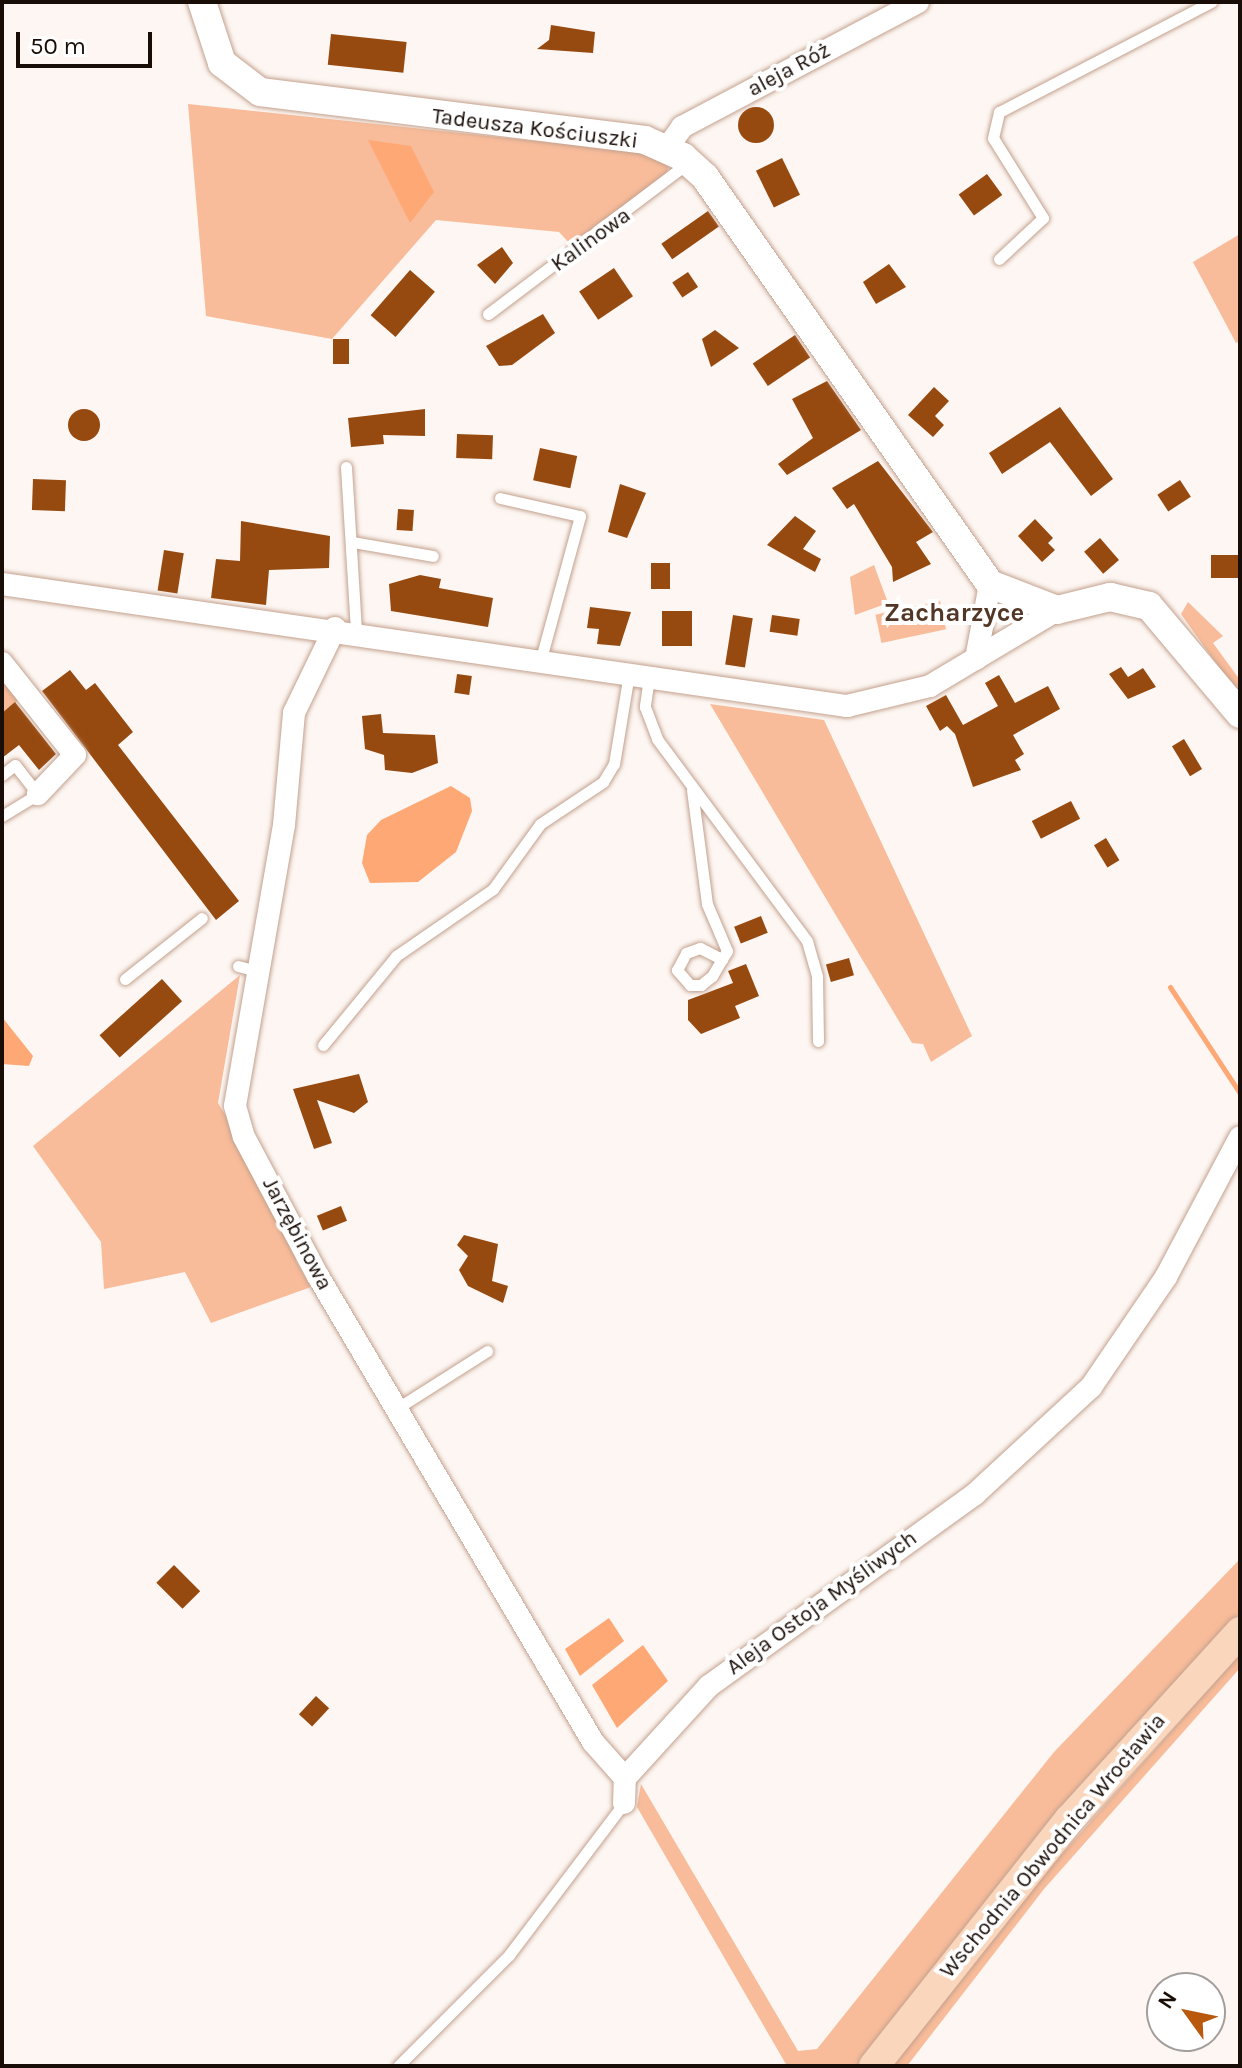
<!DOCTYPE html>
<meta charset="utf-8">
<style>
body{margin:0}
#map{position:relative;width:1242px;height:2068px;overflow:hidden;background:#fdf6f2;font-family:Karla,sans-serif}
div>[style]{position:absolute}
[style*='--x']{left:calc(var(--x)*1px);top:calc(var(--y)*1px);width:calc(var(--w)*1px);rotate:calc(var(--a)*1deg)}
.green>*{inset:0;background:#f8bc9a;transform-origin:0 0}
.water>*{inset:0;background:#fea875}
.stream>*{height:5px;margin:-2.5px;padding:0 2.5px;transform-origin:2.5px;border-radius:2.5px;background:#fea875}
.building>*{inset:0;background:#974a10;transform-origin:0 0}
.round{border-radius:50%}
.roads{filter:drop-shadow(0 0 2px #c3a18e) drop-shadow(0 0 2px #c3a18e)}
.service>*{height:11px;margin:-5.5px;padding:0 5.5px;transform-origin:5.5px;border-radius:5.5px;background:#fff}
.minor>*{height:22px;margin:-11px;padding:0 11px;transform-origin:11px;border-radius:11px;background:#fff}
.tertiary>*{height:28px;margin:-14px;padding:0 14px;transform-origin:14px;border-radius:14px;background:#fff}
.secondary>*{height:30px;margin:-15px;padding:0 15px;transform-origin:15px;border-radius:15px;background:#fad6bc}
span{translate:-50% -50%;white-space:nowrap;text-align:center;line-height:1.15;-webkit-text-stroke:8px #fff;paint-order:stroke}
.street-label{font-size:22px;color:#190d07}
.quarter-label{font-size:26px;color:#533726;font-weight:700}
.frame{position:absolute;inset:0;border:4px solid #190d07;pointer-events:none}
.north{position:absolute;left:1146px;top:1972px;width:80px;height:80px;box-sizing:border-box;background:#fff;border:2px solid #a39e9c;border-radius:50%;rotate:303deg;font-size:22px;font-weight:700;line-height:32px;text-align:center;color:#190d07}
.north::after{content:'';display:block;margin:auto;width:28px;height:36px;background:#b8590d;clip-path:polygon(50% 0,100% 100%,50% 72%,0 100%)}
.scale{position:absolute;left:16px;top:32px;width:136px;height:36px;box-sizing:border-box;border:4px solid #190d07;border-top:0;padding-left:10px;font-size:24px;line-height:28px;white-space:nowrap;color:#190d07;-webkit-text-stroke:6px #fff;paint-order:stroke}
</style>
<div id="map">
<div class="green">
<i style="clip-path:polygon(188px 104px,650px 153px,669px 164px,666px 177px,571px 245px,559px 232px,436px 220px,332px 339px,206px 316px)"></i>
<i style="clip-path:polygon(1240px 234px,1240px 341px,1236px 343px,1193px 262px)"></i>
<i style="clip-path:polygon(874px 565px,888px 603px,855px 615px,850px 577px)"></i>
<i style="left:940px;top:601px;width:29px;height:66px;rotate:78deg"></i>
<i style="clip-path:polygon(1188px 602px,1223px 636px,1213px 643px,1240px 680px,1240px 697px,1181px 614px)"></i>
<i style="clip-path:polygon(2px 677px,19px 700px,2px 713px)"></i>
<i style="clip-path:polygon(710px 704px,824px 720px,972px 1036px,931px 1062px,923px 1044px,912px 1043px)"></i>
<i style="clip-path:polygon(240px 975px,218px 1103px,297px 1233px,296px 1261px,311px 1287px,211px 1323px,185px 1272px,104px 1289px,101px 1242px,33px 1146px)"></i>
<i style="clip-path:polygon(1240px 1559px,1240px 1613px,857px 2066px,787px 2066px,637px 1807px,641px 1784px,798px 2051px,817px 2049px,1054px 1752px)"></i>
<i style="clip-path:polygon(1240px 1654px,1240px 1668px,1044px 1889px,907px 2066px,891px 2066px,1003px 1920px)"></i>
</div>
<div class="water">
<i style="clip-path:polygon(368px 140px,411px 146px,434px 192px,410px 223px)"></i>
<i style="clip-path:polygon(451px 786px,470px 798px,472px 811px,456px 852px,418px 882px,370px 883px,362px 863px,367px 835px,381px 820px)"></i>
<i style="clip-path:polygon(2px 1017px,33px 1056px,29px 1066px,2px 1064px)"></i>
<i style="clip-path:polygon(609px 1618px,624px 1641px,580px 1676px,565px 1649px)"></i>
<i style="clip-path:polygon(643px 1645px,668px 1681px,617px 1728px,592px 1685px)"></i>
</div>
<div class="stream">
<i style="--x:1170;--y:987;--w:127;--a:56.6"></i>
</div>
<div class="building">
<i style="clip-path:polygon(551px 25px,595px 32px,593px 53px,537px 49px,549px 40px)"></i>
<i style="left:331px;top:34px;width:76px;height:31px;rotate:6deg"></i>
<i class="round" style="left:738px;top:107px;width:36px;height:36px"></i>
<i style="left:782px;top:158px;width:41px;height:29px;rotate:64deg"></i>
<i style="left:987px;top:174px;width:26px;height:35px;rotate:54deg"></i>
<i style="left:708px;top:211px;width:19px;height:57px;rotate:55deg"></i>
<i style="clip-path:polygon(502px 247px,513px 263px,495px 284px,477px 265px)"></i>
<i style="clip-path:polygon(889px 264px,906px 287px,876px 304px,863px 282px)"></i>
<i style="left:614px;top:268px;width:34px;height:42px;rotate:56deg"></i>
<i style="left:410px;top:270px;width:33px;height:60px;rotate:41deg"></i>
<i style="left:688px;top:272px;width:18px;height:19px;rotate:56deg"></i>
<i style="clip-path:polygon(543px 314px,555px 333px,512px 365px,499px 366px,486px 346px)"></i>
<i style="clip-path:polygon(715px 330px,739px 348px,711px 367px,702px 339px)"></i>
<i style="left:795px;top:335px;width:27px;height:51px;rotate:56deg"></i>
<i style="left:333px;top:339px;width:16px;height:25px"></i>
<i style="clip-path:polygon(827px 381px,861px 430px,787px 475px,778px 464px,813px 438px,792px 399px)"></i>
<i style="clip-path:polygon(934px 387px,949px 401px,935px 416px,944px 425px,933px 437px,908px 415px)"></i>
<i style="clip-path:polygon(1060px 407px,1113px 479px,1091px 496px,1050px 442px,1002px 474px,989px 453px)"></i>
<i class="round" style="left:68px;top:409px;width:32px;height:32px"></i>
<i style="clip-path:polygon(425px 409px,425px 436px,383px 435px,384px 444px,351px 447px,348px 418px)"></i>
<i style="left:457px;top:434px;width:36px;height:24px;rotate:2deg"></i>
<i style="left:540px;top:448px;width:38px;height:33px;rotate:12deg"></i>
<i style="clip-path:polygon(878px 461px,933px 532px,916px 542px,931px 564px,893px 582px,892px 567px,854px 504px,847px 509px,832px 488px)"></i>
<i style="left:33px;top:479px;width:33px;height:31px;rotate:2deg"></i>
<i style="left:1180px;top:480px;width:20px;height:27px;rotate:57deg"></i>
<i style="clip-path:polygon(620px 484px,646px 493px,627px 538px,608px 532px)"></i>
<i style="left:398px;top:509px;width:16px;height:21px;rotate:4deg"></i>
<i style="clip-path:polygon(795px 516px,816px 531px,803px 549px,821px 559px,815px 572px,767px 545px)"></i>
<i style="clip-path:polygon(1035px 519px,1053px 538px,1048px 543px,1055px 550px,1042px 562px,1018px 536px)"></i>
<i style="clip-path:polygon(241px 521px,330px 536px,329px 568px,269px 570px,266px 605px,211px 598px,216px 559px,240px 561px)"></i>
<i style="left:1100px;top:538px;width:29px;height:21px;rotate:49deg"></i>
<i style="left:164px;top:550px;width:20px;height:41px;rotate:9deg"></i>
<i style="left:1211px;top:555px;width:29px;height:23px"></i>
<i style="left:651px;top:563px;width:19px;height:26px"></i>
<i style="clip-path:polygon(420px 575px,441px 579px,439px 588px,493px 598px,488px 627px,391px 611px,389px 584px)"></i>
<i style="clip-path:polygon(590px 607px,631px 612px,620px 646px,597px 644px,599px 629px,587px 628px)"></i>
<i style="left:662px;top:611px;width:30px;height:35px"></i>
<i style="left:733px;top:615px;width:20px;height:50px;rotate:9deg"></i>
<i style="left:772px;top:615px;width:28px;height:17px;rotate:8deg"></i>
<i style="clip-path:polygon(1121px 667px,1128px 677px,1143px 668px,1156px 687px,1128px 699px,1109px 674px)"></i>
<i style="clip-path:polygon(70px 670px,86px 690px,95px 683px,133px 732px,118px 745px,239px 901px,216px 920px,42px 691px)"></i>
<i style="left:457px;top:674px;width:15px;height:19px;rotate:8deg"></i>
<i style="clip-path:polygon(999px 675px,1015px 703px,1048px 686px,1060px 709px,1013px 735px,1024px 754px,1015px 760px,1021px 770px,973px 787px,955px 734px,947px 726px,940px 731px,926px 706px,946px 695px,963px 725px,998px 706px,985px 683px)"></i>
<i style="clip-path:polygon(15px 702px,56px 754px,39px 770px,19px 745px,2px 758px,2px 713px)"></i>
<i style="clip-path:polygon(381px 714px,383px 733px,435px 735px,438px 763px,412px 773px,385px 770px,384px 755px,365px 749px,362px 716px)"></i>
<i style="left:1184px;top:739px;width:35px;height:14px;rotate:59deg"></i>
<i style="left:1071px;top:801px;width:20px;height:44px;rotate:63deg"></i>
<i style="left:1106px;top:838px;width:26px;height:14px;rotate:59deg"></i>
<i style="left:761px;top:916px;width:18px;height:29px;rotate:68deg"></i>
<i style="left:849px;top:958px;width:18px;height:24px;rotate:74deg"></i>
<i style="clip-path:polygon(746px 964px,759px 996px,735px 1006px,740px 1018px,701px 1034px,688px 1020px,688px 1000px,733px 983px,728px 971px)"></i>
<i style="left:162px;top:979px;width:30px;height:84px;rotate:48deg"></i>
<i style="clip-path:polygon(359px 1074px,368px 1102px,354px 1113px,317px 1100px,332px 1143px,314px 1149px,293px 1089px)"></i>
<i style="left:341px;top:1206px;width:16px;height:26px;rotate:68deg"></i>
<i style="clip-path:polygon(464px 1235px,498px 1244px,492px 1281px,508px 1286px,503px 1303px,468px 1286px,459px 1270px,468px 1256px,457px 1245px)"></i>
<i style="left:174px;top:1565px;width:37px;height:25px;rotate:45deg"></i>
<i style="left:316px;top:1696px;width:18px;height:25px;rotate:43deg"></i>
</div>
<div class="roads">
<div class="service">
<i style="--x:999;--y:259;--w:60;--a:-43"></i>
<i style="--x:1043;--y:218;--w:94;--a:-122"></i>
<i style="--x:993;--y:138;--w:27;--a:-77"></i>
<i style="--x:999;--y:112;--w:239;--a:-27.4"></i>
<i style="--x:488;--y:314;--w:252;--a:-37.1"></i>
<i style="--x:346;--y:467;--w:164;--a:86.5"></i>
<i style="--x:500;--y:498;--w:82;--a:12.7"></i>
<i style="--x:580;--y:516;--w:148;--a:105.3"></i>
<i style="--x:353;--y:542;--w:81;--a:9.9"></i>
<i style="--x:649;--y:677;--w:30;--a:98"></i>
<i style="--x:645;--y:707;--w:34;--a:69"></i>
<i style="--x:657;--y:739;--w:252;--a:53.4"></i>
<i style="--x:807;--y:941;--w:37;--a:74"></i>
<i style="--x:817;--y:977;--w:64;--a:89.1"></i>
<i style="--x:2;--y:775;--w:16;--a:-38"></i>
<i style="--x:15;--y:765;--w:37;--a:52"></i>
<i style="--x:38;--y:794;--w:42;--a:148.6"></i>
<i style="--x:692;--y:790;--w:115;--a:82.5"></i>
<i style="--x:707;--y:904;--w:51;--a:66.9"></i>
<i style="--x:727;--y:951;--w:9;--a:122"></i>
<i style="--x:722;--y:959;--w:20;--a:120"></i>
<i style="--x:712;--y:976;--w:14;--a:141"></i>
<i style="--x:701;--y:985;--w:11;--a:180"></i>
<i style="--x:690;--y:985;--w:20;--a:-131"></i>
<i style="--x:677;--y:970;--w:19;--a:-62"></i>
<i style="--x:686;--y:953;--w:15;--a:-20"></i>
<i style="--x:700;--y:948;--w:25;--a:27"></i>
<i style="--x:238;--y:966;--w:20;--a:15"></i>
<i style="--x:125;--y:979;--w:98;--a:-38.4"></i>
<i style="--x:323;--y:1045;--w:115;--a:-50.6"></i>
<i style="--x:396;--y:956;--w:118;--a:-34.6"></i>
<i style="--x:493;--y:889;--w:80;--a:-54.1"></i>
<i style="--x:540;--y:824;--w:76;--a:-33.7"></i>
<i style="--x:603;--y:782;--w:21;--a:-59"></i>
<i style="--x:614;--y:764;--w:92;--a:-80.6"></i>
<i style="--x:396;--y:1409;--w:108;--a:-32.5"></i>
<i style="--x:398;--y:2066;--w:157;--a:-45"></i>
<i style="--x:509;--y:1955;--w:191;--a:-52.9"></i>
</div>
<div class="minor">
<i style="--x:667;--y:148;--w:26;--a:-54"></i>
<i style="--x:682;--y:127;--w:267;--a:-27.9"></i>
<i style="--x:2;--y:584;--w:854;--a:8.22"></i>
<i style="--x:847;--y:706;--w:85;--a:-13.5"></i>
<i style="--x:930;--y:686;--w:148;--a:-30.9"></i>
<i style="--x:335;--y:628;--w:94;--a:115.8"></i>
<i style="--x:294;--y:713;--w:112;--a:95.1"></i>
<i style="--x:284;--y:825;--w:285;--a:99.9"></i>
<i style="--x:235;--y:1106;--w:32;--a:74"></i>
<i style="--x:244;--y:1137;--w:157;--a:62"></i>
<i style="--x:318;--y:1276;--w:541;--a:59.45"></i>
<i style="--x:593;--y:1742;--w:48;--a:48.4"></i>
<i style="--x:976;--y:659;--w:76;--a:-79.4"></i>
<i style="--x:2;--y:663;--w:117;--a:51.6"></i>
<i style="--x:75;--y:755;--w:54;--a:133.5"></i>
<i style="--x:624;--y:1803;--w:25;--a:-88"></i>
<i style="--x:625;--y:1778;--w:125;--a:-47.6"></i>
<i style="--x:709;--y:1686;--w:328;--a:-35.8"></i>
<i style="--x:975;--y:1494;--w:158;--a:-42.7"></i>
<i style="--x:1091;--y:1387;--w:133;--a:-55.7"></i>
<i style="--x:1166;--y:1277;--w:158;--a:-62.1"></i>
</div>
<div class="tertiary">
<i style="--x:202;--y:2;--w:64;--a:71.8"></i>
<i style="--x:222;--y:63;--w:48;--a:37.3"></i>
<i style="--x:260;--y:92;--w:388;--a:7.1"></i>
<i style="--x:645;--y:140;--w:42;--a:24.1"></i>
<i style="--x:683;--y:157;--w:30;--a:42"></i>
<i style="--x:705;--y:177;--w:497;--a:55"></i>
<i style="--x:990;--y:584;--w:72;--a:21.2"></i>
<i style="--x:1057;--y:610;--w:55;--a:-13.8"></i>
<i style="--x:1110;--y:597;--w:40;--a:13"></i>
<i style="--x:1149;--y:606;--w:141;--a:49.9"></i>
</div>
<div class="secondary">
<i style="--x:874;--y:2066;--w:315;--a:-51.6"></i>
<i style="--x:1070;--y:1819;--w:253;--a:-47.7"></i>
</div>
</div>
<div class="street-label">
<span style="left:789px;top:70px;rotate:-28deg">aleja Róż</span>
<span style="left:535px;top:129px;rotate:7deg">Tadeusza Kościuszki</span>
<span style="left:591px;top:240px;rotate:-36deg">Kalinowa</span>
<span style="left:297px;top:1234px;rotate:62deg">Jarzębinowa</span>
<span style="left:822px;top:1603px;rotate:-36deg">Aleja Ostoja Myśliwych</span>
<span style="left:1053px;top:1846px;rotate:-50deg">Wschodnia Obwodnica Wrocławia</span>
</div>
<div class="quarter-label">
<span style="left:954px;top:613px">Zacharzyce</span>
</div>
<div class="frame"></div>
<div class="north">N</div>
<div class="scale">50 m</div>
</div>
